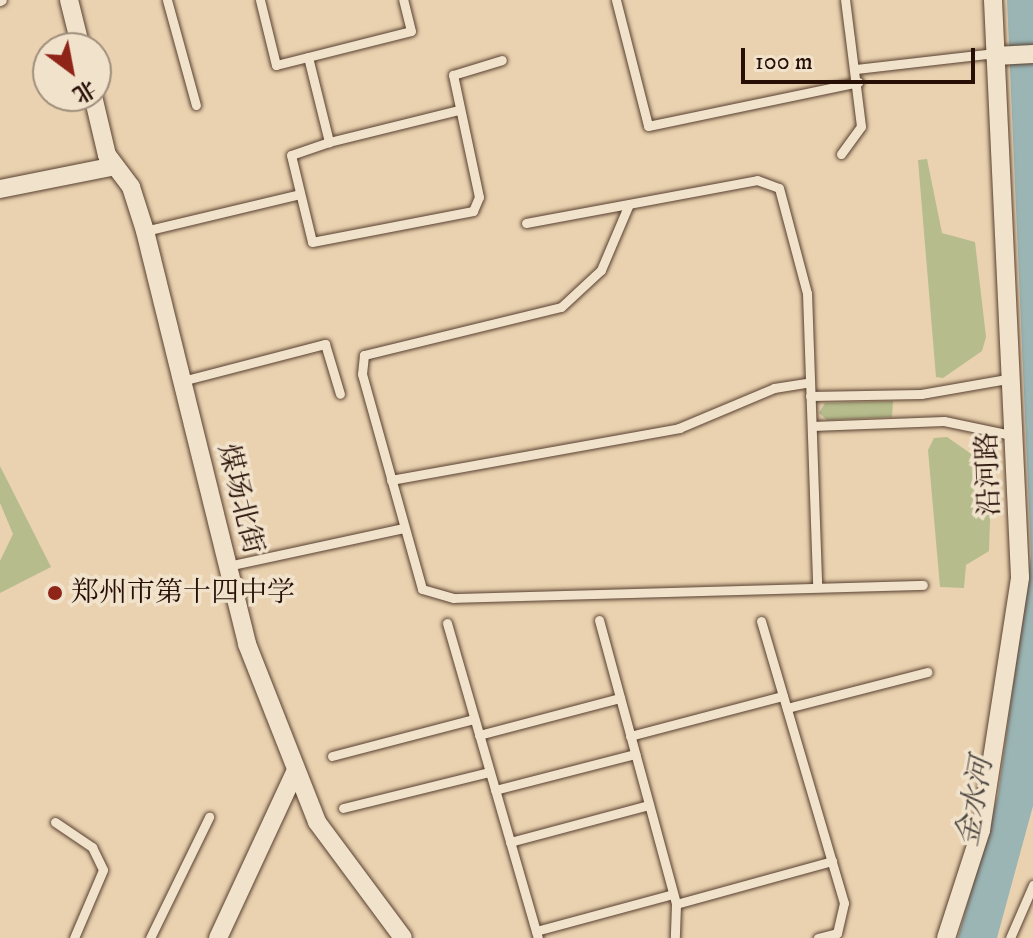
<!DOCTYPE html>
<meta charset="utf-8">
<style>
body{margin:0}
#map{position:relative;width:1033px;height:938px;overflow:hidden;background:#ead2b0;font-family:"IM FELL DW Pica","Noto Serif SC",serif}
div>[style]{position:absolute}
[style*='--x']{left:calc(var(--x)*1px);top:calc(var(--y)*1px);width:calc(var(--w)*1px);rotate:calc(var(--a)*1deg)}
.green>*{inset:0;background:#b6bc8c}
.water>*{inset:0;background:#9bb5b5}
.roads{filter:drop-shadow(0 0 2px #584030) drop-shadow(0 0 2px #584030)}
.lane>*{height:9px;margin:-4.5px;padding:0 4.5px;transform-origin:4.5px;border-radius:4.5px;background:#f1e2cc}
.street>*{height:18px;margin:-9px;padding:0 9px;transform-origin:9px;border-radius:9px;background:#f1e2cc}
.dots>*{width:22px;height:22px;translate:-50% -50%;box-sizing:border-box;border:4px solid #f1e2cc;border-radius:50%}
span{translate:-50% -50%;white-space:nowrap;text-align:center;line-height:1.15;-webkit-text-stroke:7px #f1e2cc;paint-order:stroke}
.street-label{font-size:28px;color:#270f06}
.poi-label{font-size:28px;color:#270f06}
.left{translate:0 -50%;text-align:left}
.water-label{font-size:30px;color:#504943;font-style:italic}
.north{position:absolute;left:32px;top:32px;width:80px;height:80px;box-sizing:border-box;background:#f1e2cc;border:2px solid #a08e7d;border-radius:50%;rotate:148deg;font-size:22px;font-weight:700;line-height:32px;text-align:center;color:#270f06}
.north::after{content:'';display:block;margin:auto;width:28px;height:36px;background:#8f2418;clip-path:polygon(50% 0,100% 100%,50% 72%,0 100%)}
.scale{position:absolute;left:741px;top:48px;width:234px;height:36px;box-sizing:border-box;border:4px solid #270f06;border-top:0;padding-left:10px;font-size:24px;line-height:28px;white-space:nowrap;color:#270f06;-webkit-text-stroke:6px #f1e2cc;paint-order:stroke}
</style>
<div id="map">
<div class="green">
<i style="clip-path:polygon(927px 159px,942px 233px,975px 242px,986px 337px,982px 351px,943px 378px,936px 377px,918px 160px)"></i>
<i style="clip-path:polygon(893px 401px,892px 417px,827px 420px,819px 413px,825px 403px)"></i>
<i style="clip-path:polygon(947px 437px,977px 458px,992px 460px,989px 551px,966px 565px,964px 588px,940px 587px,928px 450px,934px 438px)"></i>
<i style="clip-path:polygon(0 466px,51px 567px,0 593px,0 561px,13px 534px,0 503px)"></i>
</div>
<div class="water">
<i style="clip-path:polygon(1007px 0,1033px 0,1033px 806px,997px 938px,958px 938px,998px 795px,1031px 555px)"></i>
</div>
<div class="roads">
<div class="lane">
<i style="--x:167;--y:0;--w:109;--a:74.6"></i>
<i style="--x:260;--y:0;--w:67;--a:76.2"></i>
<i style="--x:276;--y:65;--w:139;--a:-14.1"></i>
<i style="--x:411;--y:31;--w:32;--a:-104"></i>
<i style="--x:616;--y:0;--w:130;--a:75.7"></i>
<i style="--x:648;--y:126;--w:215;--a:-11.8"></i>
<i style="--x:0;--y:1;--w:2;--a:-27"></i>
<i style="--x:308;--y:57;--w:88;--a:76.1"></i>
<i style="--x:329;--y:142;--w:133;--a:-13.9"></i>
<i style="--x:856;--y:69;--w:140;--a:-6.6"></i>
<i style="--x:329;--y:142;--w:40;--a:161.1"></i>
<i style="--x:291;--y:155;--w:89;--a:76.4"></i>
<i style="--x:312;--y:242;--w:164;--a:-10.9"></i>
<i style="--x:473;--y:211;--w:15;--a:-67"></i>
<i style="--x:479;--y:197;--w:125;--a:-102"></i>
<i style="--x:453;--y:75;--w:51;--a:-17"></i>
<i style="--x:841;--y:154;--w:34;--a:-54"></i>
<i style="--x:861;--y:126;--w:127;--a:-97.2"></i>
<i style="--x:629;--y:204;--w:72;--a:113"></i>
<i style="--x:601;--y:270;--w:54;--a:137.2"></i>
<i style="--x:561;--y:307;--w:203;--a:166.3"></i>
<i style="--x:364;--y:355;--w:19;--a:96"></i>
<i style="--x:362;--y:374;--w:223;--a:74.4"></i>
<i style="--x:422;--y:589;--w:33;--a:16"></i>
<i style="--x:454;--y:598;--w:469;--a:-1.6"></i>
<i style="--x:526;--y:223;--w:235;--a:-10.5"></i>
<i style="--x:757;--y:180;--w:23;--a:20"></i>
<i style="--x:779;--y:188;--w:109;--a:75.1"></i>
<i style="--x:807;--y:293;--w:293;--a:88"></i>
<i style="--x:145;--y:231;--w:159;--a:-13.4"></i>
<i style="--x:182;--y:381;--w:148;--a:-14.5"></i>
<i style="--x:325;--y:344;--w:52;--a:73.3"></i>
<i style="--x:810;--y:396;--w:111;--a:-1"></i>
<i style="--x:921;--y:394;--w:93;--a:-9.9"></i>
<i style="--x:812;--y:426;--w:132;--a:-2.2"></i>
<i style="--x:944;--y:421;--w:74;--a:11.8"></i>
<i style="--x:391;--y:480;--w:293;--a:-10.2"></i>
<i style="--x:679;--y:428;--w:103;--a:-22.8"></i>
<i style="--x:774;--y:388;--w:36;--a:-9"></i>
<i style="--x:228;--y:566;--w:180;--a:-12.2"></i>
<i style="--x:599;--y:620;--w:294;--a:74.8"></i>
<i style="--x:676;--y:904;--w:34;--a:92"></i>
<i style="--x:761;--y:621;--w:294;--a:73.6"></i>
<i style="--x:844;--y:903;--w:31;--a:103"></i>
<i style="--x:837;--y:933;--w:20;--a:165"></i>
<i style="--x:447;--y:623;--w:328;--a:73.9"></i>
<i style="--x:787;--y:708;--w:145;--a:-14.4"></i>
<i style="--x:479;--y:735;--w:146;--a:-14.7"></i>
<i style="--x:630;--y:736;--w:158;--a:-14.7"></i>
<i style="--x:332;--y:756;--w:147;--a:-14.6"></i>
<i style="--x:495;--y:790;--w:145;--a:-14.4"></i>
<i style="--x:343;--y:808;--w:151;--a:-13.8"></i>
<i style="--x:55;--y:822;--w:45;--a:34"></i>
<i style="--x:92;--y:847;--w:25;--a:64"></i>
<i style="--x:103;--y:870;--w:74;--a:113.1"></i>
<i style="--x:510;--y:842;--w:144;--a:-14.9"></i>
<i style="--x:676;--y:904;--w:162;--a:-15.4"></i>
<i style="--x:536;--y:931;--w:142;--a:-15.1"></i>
<i style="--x:150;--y:938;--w:135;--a:-64"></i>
<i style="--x:1010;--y:938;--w:58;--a:-66.5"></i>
</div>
<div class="street">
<i style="--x:69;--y:0;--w:49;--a:76"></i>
<i style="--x:995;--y:56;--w:38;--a:-3"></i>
<i style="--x:93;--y:96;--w:61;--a:76.7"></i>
<i style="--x:107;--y:155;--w:40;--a:53"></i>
<i style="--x:131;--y:187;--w:46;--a:72.3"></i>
<i style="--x:145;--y:231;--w:425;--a:76.1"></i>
<i style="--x:247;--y:644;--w:191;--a:68.5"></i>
<i style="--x:317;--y:822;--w:144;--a:53.4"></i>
<i style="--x:0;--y:189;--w:117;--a:-11.3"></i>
<i style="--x:218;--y:938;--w:185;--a:-65.1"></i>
<i style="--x:946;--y:938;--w:114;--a:-72"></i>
<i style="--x:981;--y:830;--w:256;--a:-81.2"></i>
<i style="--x:1020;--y:577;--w:578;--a:-92.68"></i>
</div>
</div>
<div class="dots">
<i style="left:55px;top:593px;background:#8f2418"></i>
</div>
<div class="street-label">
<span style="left:989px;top:474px;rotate:-92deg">沿河路</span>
<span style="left:240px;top:499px;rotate:76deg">煤场北街</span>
</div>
<div class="poi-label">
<span class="left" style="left:71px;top:593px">郑州市第十四中学</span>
</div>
<div class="water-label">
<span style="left:976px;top:802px;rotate:-80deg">金水河</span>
</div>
<div class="north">北</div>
<div class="scale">100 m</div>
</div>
